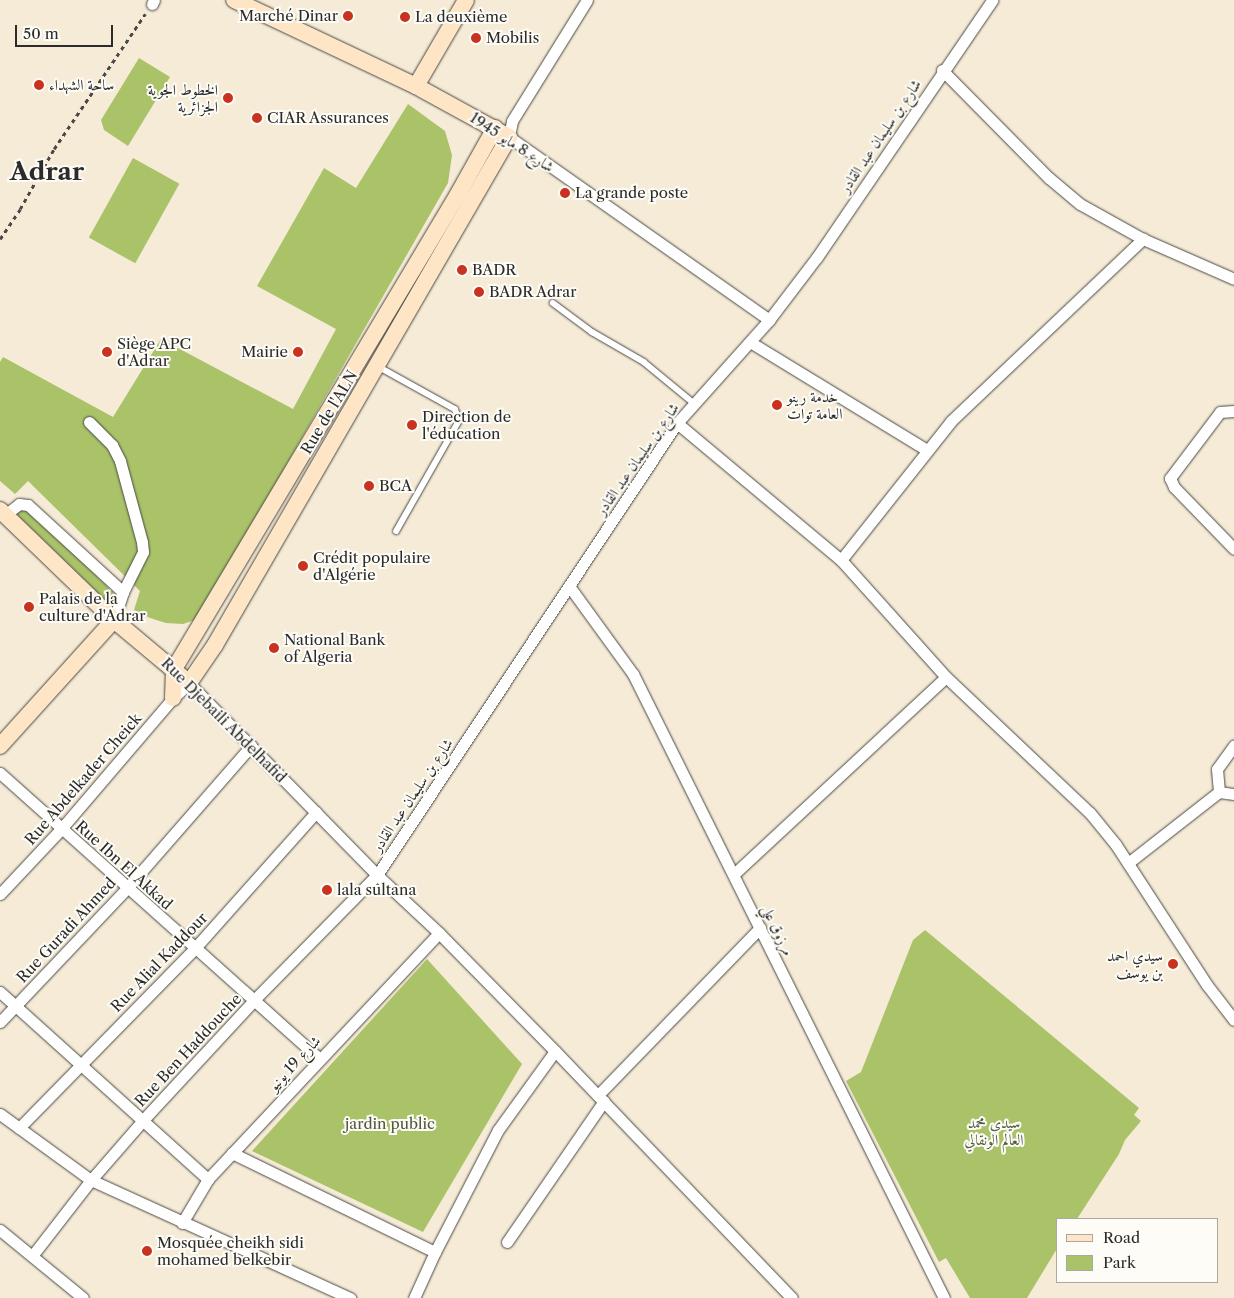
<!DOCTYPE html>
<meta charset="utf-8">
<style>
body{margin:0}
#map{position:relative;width:1234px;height:1298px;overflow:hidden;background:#f5ebd6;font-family:"Libre Caslon Text",Amiri,serif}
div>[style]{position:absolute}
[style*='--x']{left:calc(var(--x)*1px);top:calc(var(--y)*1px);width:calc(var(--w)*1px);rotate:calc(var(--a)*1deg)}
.green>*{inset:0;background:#aac369;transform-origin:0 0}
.path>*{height:2.5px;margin-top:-1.25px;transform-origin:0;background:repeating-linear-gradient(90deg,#494845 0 4px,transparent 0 8px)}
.roads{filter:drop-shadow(0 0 1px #494845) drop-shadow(0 0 1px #494845)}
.lane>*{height:5.5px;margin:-2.75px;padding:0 2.75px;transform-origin:2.75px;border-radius:2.75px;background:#fff}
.street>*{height:11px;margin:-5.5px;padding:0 5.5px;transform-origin:5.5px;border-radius:5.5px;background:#fff}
.secondary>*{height:16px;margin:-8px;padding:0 8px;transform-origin:8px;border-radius:8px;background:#fde5c5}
.dots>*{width:14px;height:14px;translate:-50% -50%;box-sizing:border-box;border:2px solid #fdfcf7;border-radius:50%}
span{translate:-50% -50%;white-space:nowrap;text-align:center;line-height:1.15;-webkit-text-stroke:4px #fdfcf7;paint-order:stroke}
.poi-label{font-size:15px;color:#2b2b2b}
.right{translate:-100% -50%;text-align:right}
.left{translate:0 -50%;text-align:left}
.street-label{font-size:15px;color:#2b2b2b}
.park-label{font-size:15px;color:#51593e}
.town-label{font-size:25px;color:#2b2b2b;font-weight:700}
.legend{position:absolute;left:1056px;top:1218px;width:162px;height:65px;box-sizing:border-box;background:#fdfcf7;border:1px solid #a9a8a5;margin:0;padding:6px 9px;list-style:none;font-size:15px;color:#2b2b2b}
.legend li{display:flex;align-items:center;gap:10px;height:25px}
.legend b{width:25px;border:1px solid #a9a8a5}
.scale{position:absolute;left:15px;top:25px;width:98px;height:22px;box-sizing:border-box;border:2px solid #2b2b2b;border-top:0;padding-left:6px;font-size:15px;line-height:18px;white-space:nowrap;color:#2b2b2b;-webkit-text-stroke:4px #fdfcf7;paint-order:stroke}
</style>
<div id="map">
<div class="green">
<i style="clip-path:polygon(139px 58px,170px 77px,128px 146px,104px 130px,101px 120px)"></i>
<i style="clip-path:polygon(408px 104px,445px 131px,452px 155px,448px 183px,198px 619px,183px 624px,166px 623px,150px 618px,134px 610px,140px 591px,28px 481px,15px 494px,0 481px,0 362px,3px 357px,113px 417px,161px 339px,293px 409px,336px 329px,257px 286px,324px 168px,356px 188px)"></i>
<i style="left:133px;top:158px;width:53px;height:91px;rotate:29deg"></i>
<i style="left:24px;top:506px;width:125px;height:11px;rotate:44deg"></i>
<i style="clip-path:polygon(925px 930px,1139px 1108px,1134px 1115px,1141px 1121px,1125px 1140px,1119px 1154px,1077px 1219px,1058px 1219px,1058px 1247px,1027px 1298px,970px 1298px,946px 1258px,939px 1262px,846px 1081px,861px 1072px,913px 940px)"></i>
<i style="clip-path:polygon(427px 959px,522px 1064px,423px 1232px,252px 1151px)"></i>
</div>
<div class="path">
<i style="--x:0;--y:239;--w:36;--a:-56"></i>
<i style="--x:20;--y:209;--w:69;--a:-60.5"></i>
<i style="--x:54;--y:149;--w:163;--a:-56"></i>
</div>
<div class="roads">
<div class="lane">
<i style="--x:553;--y:303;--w:49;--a:36.6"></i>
<i style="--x:592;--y:332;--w:60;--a:30"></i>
<i style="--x:644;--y:362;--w:66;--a:39.5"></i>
<i style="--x:379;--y:367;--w:87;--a:28.9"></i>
<i style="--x:455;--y:409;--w:12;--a:66"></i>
<i style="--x:460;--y:420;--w:128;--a:119.6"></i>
</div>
<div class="street">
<i style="--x:587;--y:0;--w:142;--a:121.8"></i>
<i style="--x:512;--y:121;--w:16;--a:101"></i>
<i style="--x:509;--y:137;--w:318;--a:35.1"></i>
<i style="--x:152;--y:4;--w:4;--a:-63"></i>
<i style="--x:942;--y:70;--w:152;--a:45.3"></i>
<i style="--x:1049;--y:178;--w:40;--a:40"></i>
<i style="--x:1080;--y:204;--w:72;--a:29.1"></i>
<i style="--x:1143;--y:239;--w:99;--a:23.7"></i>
<i style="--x:750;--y:342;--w:207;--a:31.4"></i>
<i style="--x:1234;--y:411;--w:14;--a:176"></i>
<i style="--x:1220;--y:412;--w:83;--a:127.1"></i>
<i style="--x:1170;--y:478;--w:10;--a:66"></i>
<i style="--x:1174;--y:487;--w:86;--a:45.9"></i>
<i style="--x:89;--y:422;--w:33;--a:45"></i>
<i style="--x:112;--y:445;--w:18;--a:63"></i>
<i style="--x:120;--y:461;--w:84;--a:74.8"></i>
<i style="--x:142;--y:542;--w:10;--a:84"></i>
<i style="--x:143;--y:552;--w:45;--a:116.6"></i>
<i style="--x:123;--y:592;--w:29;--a:108"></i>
<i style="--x:677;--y:423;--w:214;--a:39.9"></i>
<i style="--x:841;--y:560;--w:157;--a:48.1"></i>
<i style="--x:946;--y:677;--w:198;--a:43.4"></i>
<i style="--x:1090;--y:813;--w:41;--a:50.9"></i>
<i style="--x:1116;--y:845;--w:167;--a:57"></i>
<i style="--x:1207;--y:985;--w:44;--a:52.4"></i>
<i style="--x:5;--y:515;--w:18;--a:-38"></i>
<i style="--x:19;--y:504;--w:9;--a:6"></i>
<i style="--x:28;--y:505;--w:129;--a:42.5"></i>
<i style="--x:841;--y:560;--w:177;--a:-51.6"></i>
<i style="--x:951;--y:421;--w:265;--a:-43.5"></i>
<i style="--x:569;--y:586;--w:109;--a:54"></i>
<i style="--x:633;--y:674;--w:697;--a:63.51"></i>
<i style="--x:0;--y:773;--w:428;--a:41.8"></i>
<i style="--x:1219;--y:792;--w:23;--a:-95"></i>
<i style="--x:1217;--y:769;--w:29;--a:-54"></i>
<i style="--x:1128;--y:863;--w:115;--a:-38"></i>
<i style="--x:1219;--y:792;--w:15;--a:8"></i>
<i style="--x:734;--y:874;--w:289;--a:-42.9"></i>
<i style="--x:0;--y:894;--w:89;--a:-46.8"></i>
<i style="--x:61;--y:829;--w:172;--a:-49.5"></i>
<i style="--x:173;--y:698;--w:22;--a:-43"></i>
<i style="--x:189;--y:683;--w:269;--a:45.6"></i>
<i style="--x:377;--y:875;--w:85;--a:43.1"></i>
<i style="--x:439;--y:933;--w:165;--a:45.5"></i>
<i style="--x:555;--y:1051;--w:342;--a:46.2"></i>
<i style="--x:0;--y:992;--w:280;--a:42"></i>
<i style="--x:0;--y:1022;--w:185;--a:-46.5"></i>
<i style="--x:127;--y:888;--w:189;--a:-48.9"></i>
<i style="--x:598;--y:1095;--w:233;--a:-45.9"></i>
<i style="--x:0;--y:1114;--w:112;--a:36"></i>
<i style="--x:91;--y:1180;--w:285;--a:24.5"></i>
<i style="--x:19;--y:1128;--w:252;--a:-45.6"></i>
<i style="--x:195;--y:948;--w:182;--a:-48.3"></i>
<i style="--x:232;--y:1153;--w:226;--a:26"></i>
<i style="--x:182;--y:1223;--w:51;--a:-59.4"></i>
<i style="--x:208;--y:1179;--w:337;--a:-46.8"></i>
<i style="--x:0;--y:1230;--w:107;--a:39.3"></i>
<i style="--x:507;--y:1242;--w:171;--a:-55.5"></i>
<i style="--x:32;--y:1256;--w:96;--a:-52.2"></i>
<i style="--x:91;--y:1180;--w:81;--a:-49"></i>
<i style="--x:144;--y:1119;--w:163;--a:-47.2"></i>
<i style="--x:255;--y:999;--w:174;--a:-45.5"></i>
<i style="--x:377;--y:875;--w:542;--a:-56.43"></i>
<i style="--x:677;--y:423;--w:138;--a:-48.2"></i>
<i style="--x:769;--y:320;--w:79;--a:-52.7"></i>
<i style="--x:817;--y:257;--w:311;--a:-55.7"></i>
<i style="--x:414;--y:1298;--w:51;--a:-65.5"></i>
<i style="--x:435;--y:1252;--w:137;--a:-62.7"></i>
<i style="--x:498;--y:1130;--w:97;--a:-54.2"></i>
</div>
<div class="secondary">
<i style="--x:416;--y:86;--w:99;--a:-59.8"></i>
<i style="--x:0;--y:510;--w:158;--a:44"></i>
<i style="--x:114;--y:620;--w:98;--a:40"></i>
<i style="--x:189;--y:683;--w:46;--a:-55.6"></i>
<i style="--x:215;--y:645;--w:587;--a:-59.94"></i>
<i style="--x:509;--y:137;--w:106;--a:-151.3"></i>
<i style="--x:416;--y:86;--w:201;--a:-154.7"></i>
<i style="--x:173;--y:698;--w:29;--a:-88"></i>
<i style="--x:174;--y:669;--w:551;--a:-59.11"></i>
<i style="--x:457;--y:196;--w:78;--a:-60.8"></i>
<i style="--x:0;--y:746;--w:170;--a:-47.9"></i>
</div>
</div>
<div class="dots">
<i style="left:348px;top:16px;background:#c8321e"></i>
<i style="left:405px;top:17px;background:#c8321e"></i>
<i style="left:476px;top:38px;background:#c8321e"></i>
<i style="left:39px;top:85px;background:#c8321e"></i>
<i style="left:228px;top:98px;background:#c8321e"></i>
<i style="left:257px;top:118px;background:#c8321e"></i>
<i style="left:565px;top:193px;background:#c8321e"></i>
<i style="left:462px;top:270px;background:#c8321e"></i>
<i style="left:479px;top:292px;background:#c8321e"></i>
<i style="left:107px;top:352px;background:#c8321e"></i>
<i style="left:298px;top:352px;background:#c8321e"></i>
<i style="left:777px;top:405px;background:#c8321e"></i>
<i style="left:412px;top:425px;background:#c8321e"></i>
<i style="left:369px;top:486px;background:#c8321e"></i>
<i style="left:303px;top:566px;background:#c8321e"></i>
<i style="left:29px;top:607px;background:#c8321e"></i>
<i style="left:274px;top:648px;background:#c8321e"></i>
<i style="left:327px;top:890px;background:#c8321e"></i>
<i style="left:1173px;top:964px;background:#c8321e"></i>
<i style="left:147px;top:1251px;background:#c8321e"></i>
</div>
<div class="poi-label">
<span class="right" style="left:338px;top:16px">Marché Dinar</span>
<span class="left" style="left:415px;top:17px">La deuxième</span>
<span class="left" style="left:486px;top:38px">Mobilis</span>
<span class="left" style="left:49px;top:85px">ساحة الشهداء</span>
<span class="right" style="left:218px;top:98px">الخطوط الجوية<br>الجزائرية</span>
<span class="left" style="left:267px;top:118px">CIAR Assurances</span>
<span class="left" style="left:575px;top:193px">La grande poste</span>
<span class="left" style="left:472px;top:270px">BADR</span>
<span class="left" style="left:489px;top:292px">BADR Adrar</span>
<span class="left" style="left:117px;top:352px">Siège APC<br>d'Adrar</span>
<span class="right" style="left:288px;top:352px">Mairie</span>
<span class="left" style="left:787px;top:405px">خدمة رينو<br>العامة توات</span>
<span class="left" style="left:422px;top:425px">Direction de<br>l'éducation</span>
<span class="left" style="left:379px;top:486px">BCA</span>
<span class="left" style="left:313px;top:566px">Crédit populaire<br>d'Algérie</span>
<span class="left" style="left:39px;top:607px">Palais de la<br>culture d'Adrar</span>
<span class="left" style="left:284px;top:648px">National Bank<br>of Algeria</span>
<span class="left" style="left:337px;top:890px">lala sultana</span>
<span class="right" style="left:1163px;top:964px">سيدي احمد<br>بن يوسف</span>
<span class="left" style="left:157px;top:1251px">Mosquée cheikh sidi<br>mohamed belkebir</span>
</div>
<div class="street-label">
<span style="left:880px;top:136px;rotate:-56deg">شارع بن سليمان عبد القادر</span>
<span style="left:512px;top:142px;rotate:33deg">شارع 8 مايو 1945</span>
<span style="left:329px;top:412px;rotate:-59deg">Rue de l'ALN</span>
<span style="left:637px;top:459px;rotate:-55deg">شارع بن سليمان عبد القادر</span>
<span style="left:224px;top:720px;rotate:45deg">Rue Djebaili Abdelhafid</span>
<span style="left:83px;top:779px;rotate:-49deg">Rue Abdelkader Cheick</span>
<span style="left:412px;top:795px;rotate:-56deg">شارع بن سليمان عبد القادر</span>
<span style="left:124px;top:865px;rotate:42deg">Rue Ibn El Akkad</span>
<span style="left:66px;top:930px;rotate:-47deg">Rue Guradi Ahmed</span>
<span style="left:778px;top:930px;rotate:64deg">مرزوق علي</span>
<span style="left:159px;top:962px;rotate:-46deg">Rue Alial Kaddour</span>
<span style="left:188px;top:1050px;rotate:-47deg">Rue Ben Haddouche</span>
<span style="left:294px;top:1063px;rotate:-47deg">شارع 19 يونيو</span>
</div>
<div class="park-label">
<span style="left:994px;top:1131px">سيدي محمد<br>العالم الونقالي</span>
<span style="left:390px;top:1124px">jardin public</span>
</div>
<div class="town-label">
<span style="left:47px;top:172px">Adrar</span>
</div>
<ul class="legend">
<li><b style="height:6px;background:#fde5c5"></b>Road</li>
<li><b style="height:14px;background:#aac369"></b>Park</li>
</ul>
<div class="scale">50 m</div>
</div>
